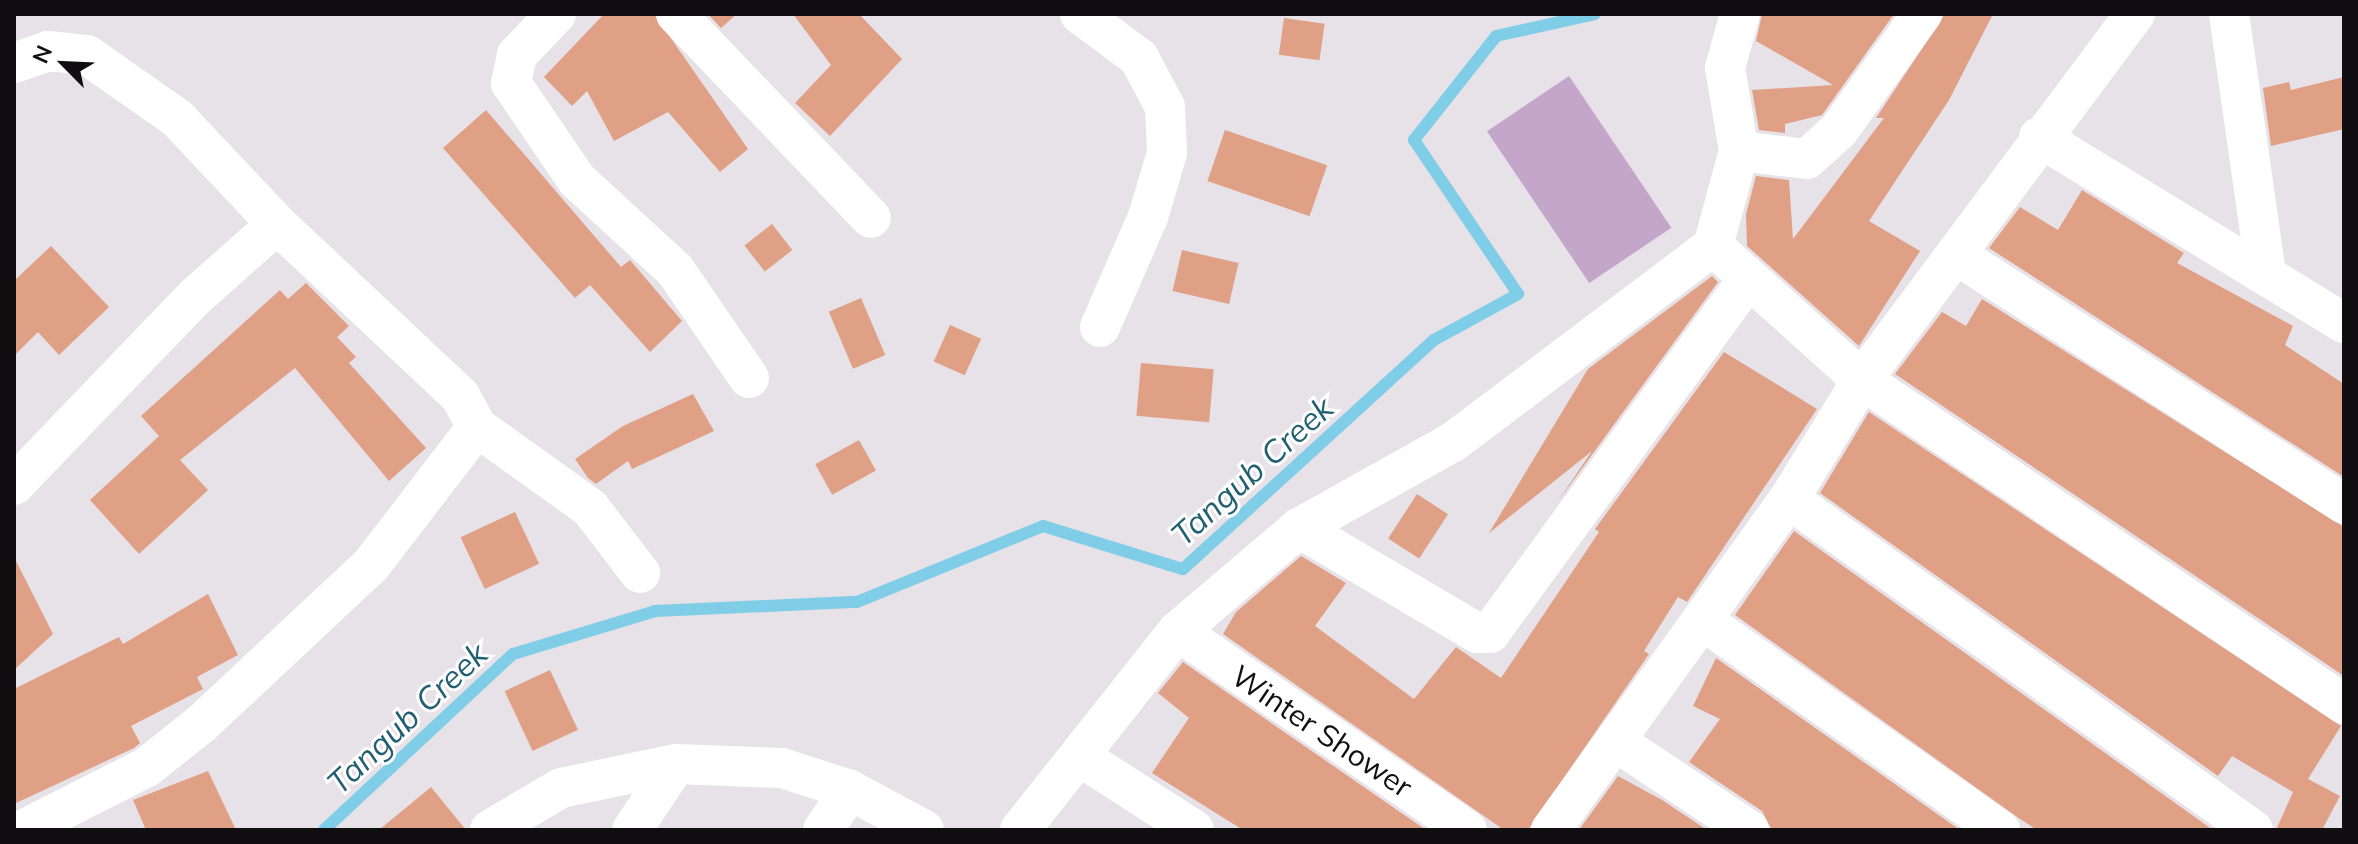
<!DOCTYPE html>
<style>
body{margin:0}
#map{position:relative;width:2358px;height:844px;overflow:hidden;background:#e7e1e8;font-family:Mulish,sans-serif}
div>[style]{position:absolute}
[style*='--x']{left:calc(var(--x)*1px);top:calc(var(--y)*1px);width:calc(var(--w)*1px);rotate:calc(var(--a)*1deg)}
.green>*{inset:0;background:#c3a6ca;transform-origin:0 0}
.stream>*{height:12px;margin:-6px;padding:0 6px;transform-origin:6px;border-radius:6px;background:#7fcde7}
.building>*{inset:0;background:#dfa085;transform-origin:0 0}
.street>*{height:40px;margin:-20px;padding:0 20px;transform-origin:20px;border-radius:20px;background:#fff}
span{translate:-50% -50%;white-space:nowrap;text-align:center;line-height:1.15;-webkit-text-stroke:6px #fff;paint-order:stroke}
.street-label{font-size:30px;color:#100e11}
.water-label{font-size:32px;color:#225f72;font-style:italic}
.frame{position:absolute;inset:0;border:16px solid #100e11;pointer-events:none}
.north{position:absolute;left:24px;top:24px;width:80px;height:80px;-webkit-text-stroke:6px #fff;paint-order:stroke;rotate:294deg;font-size:22px;font-weight:700;line-height:32px;text-align:center;color:#100e11}
.north::after{content:'';display:block;margin:auto;width:28px;height:36px;background:#100e11;clip-path:polygon(50% 0,100% 100%,50% 72%,0 100%)}
</style>
<div id="map">
<div class="green">
<i style="left:1569px;top:76px;width:183px;height:99px;rotate:56deg"></i>
</div>
<div class="stream">
<i style="--x:324;--y:830;--w:258;--a:-43"></i>
<i style="--x:513;--y:654;--w:148;--a:-16.8"></i>
<i style="--x:655;--y:611;--w:202;--a:-2.6"></i>
<i style="--x:857;--y:602;--w:201;--a:-22.2"></i>
<i style="--x:1043;--y:526;--w:146;--a:17.1"></i>
<i style="--x:1183;--y:569;--w:340;--a:-42.4"></i>
<i style="--x:1434;--y:340;--w:96;--a:-28.7"></i>
<i style="--x:1518;--y:294;--w:186;--a:-124"></i>
<i style="--x:1414;--y:140;--w:132;--a:-51.7"></i>
<i style="--x:1496;--y:36;--w:101;--a:-12.5"></i>
</div>
<div class="building">
<i style="clip-path:polygon(604px 14px,654px 14px,748px 149px,720px 172px,668px 112px,614px 141px,587px 91px,572px 106px,544px 77px)"></i>
<i style="clip-path:polygon(708px 14px,737px 14px,721px 28px)"></i>
<i style="clip-path:polygon(793px 14px,859px 14px,902px 59px,830px 136px,795px 103px,831px 65px)"></i>
<i style="clip-path:polygon(1762px 14px,1894px 14px,1822px 115px,1785px 124px,1785px 133px,1759px 130px,1752px 90px,1833px 85px,1756px 41px)"></i>
<i style="clip-path:polygon(1945px 14px,1993px 14px,1949px 100px,1869px 221px,1920px 251px,1859px 346px,1747px 246px,1746px 214px,1756px 176px,1789px 180px,1793px 239px,1884px 118px,1876px 118px)"></i>
<i style="left:1284px;top:18px;width:41px;height:37px;rotate:8deg"></i>
<i style="clip-path:polygon(2344px 77px,2344px 129px,2271px 146px,2263px 88px,2289px 82px,2291px 90px)"></i>
<i style="clip-path:polygon(486px 110px,621px 267px,630px 260px,682px 321px,650px 352px,590px 285px,575px 298px,443px 148px)"></i>
<i style="left:1225px;top:130px;width:108px;height:54px;rotate:19deg"></i>
<i style="clip-path:polygon(2082px 190px,2184px 253px,2177px 263px,2293px 326px,2285px 345px,2344px 384px,2344px 477px,1989px 248px,2020px 207px,2058px 230px)"></i>
<i style="left:772px;top:224px;width:33px;height:35px;rotate:52deg"></i>
<i style="clip-path:polygon(51px 246px,109px 307px,59px 355px,38px 332px,14px 356px,14px 281px)"></i>
<i style="left:1182px;top:250px;width:58px;height:42px;rotate:13deg"></i>
<i style="clip-path:polygon(1712px 276px,1718px 282px,1556px 504px,1592px 451px,1489px 533px,1588px 369px)"></i>
<i style="clip-path:polygon(306px 283px,349px 326px,337px 337px,356px 357px,349px 363px,426px 448px,389px 481px,295px 368px,180px 460px,208px 490px,139px 554px,90px 500px,159px 436px,141px 416px,280px 290px,288px 299px)"></i>
<i style="left:861px;top:298px;width:62px;height:35px;rotate:67deg"></i>
<i style="clip-path:polygon(1982px 299px,2344px 527px,2344px 676px,1895px 374px,1942px 312px,1966px 326px)"></i>
<i style="left:950px;top:325px;width:34px;height:40px;rotate:24deg"></i>
<i style="clip-path:polygon(1724px 352px,1817px 409px,1687px 602px,1678px 597px,1644px 651px,1649px 654px,1528px 830px,1504px 830px,1223px 634px,1236px 612px,1301px 556px,1346px 583px,1315px 626px,1414px 699px,1456px 647px,1501px 678px,1599px 532px,1595px 529px)"></i>
<i style="left:1141px;top:363px;width:73px;height:53px;rotate:5deg"></i>
<i style="clip-path:polygon(693px 394px,714px 431px,632px 469px,628px 461px,596px 484px,588px 478px,575px 459px,623px 426px)"></i>
<i style="clip-path:polygon(1869px 412px,2341px 726px,2308px 779px,2340px 796px,2322px 830px,2276px 830px,2293px 792px,2232px 756px,2218px 776px,1820px 493px)"></i>
<i style="left:859px;top:440px;width:35px;height:50px;rotate:61deg"></i>
<i style="left:1417px;top:494px;width:37px;height:53px;rotate:33deg"></i>
<i style="left:515px;top:512px;width:57px;height:60px;rotate:65deg"></i>
<i style="clip-path:polygon(1794px 531px,2213px 830px,2037px 830px,2020px 819px,1735px 615px)"></i>
<i style="clip-path:polygon(14px 557px,53px 634px,14px 670px)"></i>
<i style="clip-path:polygon(208px 594px,238px 655px,197px 677px,203px 689px,131px 726px,140px 743px,134px 748px,14px 804px,14px 689px,119px 637px,123px 644px)"></i>
<i style="clip-path:polygon(1716px 658px,1960px 830px,1772px 830px,1762px 811px,1689px 762px,1720px 719px,1693px 706px)"></i>
<i style="clip-path:polygon(1183px 662px,1426px 830px,1243px 830px,1152px 773px,1189px 718px,1158px 693px)"></i>
<i style="left:550px;top:670px;width:66px;height:50px;rotate:65deg"></i>
<i style="clip-path:polygon(208px 771px,236px 830px,146px 830px,133px 800px)"></i>
<i style="clip-path:polygon(1618px 776px,1662px 800px,1707px 830px,1579px 830px)"></i>
<i style="clip-path:polygon(431px 787px,466px 830px,379px 830px)"></i>
</div>
<div class="street">
<i style="--x:556;--y:14;--w:57;--a:133.6"></i>
<i style="--x:517;--y:55;--w:29;--a:102"></i>
<i style="--x:511;--y:83;--w:117;--a:55.8"></i>
<i style="--x:577;--y:180;--w:133;--a:42.6"></i>
<i style="--x:675;--y:270;--w:131;--a:55.6"></i>
<i style="--x:676;--y:14;--w:282;--a:46.3"></i>
<i style="--x:1080;--y:14;--w:74;--a:36.7"></i>
<i style="--x:1139;--y:58;--w:55;--a:62"></i>
<i style="--x:1165;--y:107;--w:46;--a:87.5"></i>
<i style="--x:1167;--y:153;--w:67;--a:106.5"></i>
<i style="--x:1148;--y:217;--w:120;--a:113.6"></i>
<i style="--x:2229;--y:14;--w:257;--a:81.9"></i>
<i style="--x:14;--y:63;--w:36;--a:-19"></i>
<i style="--x:48;--y:51;--w:39;--a:6"></i>
<i style="--x:87;--y:55;--w:110;--a:35"></i>
<i style="--x:177;--y:118;--w:146;--a:46.7"></i>
<i style="--x:2039;--y:137;--w:357;--a:31.4"></i>
<i style="--x:1739;--y:151;--w:68;--a:6.7"></i>
<i style="--x:1807;--y:159;--w:43;--a:-42.2"></i>
<i style="--x:1839;--y:130;--w:143;--a:-54.4"></i>
<i style="--x:1713;--y:246;--w:200;--a:42"></i>
<i style="--x:1862;--y:380;--w:581;--a:33.91"></i>
<i style="--x:1958;--y:256;--w:459;--a:32.7"></i>
<i style="--x:477;--y:427;--w:139;--a:35.6"></i>
<i style="--x:590;--y:508;--w:82;--a:52.4"></i>
<i style="--x:14;--y:485;--w:262;--a:-46.1"></i>
<i style="--x:196;--y:296;--w:108;--a:-41.6"></i>
<i style="--x:277;--y:224;--w:251;--a:43.2"></i>
<i style="--x:460;--y:396;--w:35;--a:61"></i>
<i style="--x:477;--y:427;--w:174;--a:127.5"></i>
<i style="--x:371;--y:565;--w:233;--a:136.9"></i>
<i style="--x:201;--y:724;--w:69;--a:141.5"></i>
<i style="--x:147;--y:767;--w:139;--a:153.1"></i>
<i style="--x:1789;--y:499;--w:570;--a:35.5"></i>
<i style="--x:1299;--y:528;--w:207;--a:30.5"></i>
<i style="--x:1477;--y:633;--w:13;--a:0"></i>
<i style="--x:1490;--y:633;--w:436;--a:-53.9"></i>
<i style="--x:1702;--y:620;--w:365;--a:35.2"></i>
<i style="--x:1178;--y:631;--w:351;--a:34.6"></i>
<i style="--x:1615;--y:741;--w:161;--a:33.6"></i>
<i style="--x:1082;--y:758;--w:133;--a:32.7"></i>
<i style="--x:490;--y:830;--w:82;--a:-30.6"></i>
<i style="--x:561;--y:788;--w:117;--a:-11.8"></i>
<i style="--x:676;--y:764;--w:106;--a:2.2"></i>
<i style="--x:782;--y:768;--w:71;--a:17.9"></i>
<i style="--x:850;--y:790;--w:84;--a:28.4"></i>
<i style="--x:632;--y:830;--w:79;--a:-56.3"></i>
<i style="--x:823;--y:830;--w:48;--a:-56"></i>
<i style="--x:1020;--y:830;--w:254;--a:-51.6"></i>
<i style="--x:1178;--y:631;--w:159;--a:-40.4"></i>
<i style="--x:1299;--y:528;--w:176;--a:-29.2"></i>
<i style="--x:1453;--y:442;--w:326;--a:-37"></i>
<i style="--x:1713;--y:246;--w:98;--a:-74.7"></i>
<i style="--x:1739;--y:151;--w:84;--a:-99.6"></i>
<i style="--x:1725;--y:68;--w:56;--a:-74.5"></i>
<i style="--x:1551;--y:830;--w:408;--a:-54.3"></i>
<i style="--x:1789;--y:499;--w:140;--a:-58.5"></i>
<i style="--x:1862;--y:380;--w:457;--a:-53.3"></i>
</div>
<div class="street-label">
<span style="left:1322px;top:731px;rotate:34deg">Winter Shower</span>
</div>
<div class="water-label">
<span style="left:1252px;top:471px;rotate:-42deg">Tangub Creek</span>
<span style="left:407px;top:718px;rotate:-43deg">Tangub Creek</span>
</div>
<div class="frame"></div>
<div class="north">N</div>
</div>
